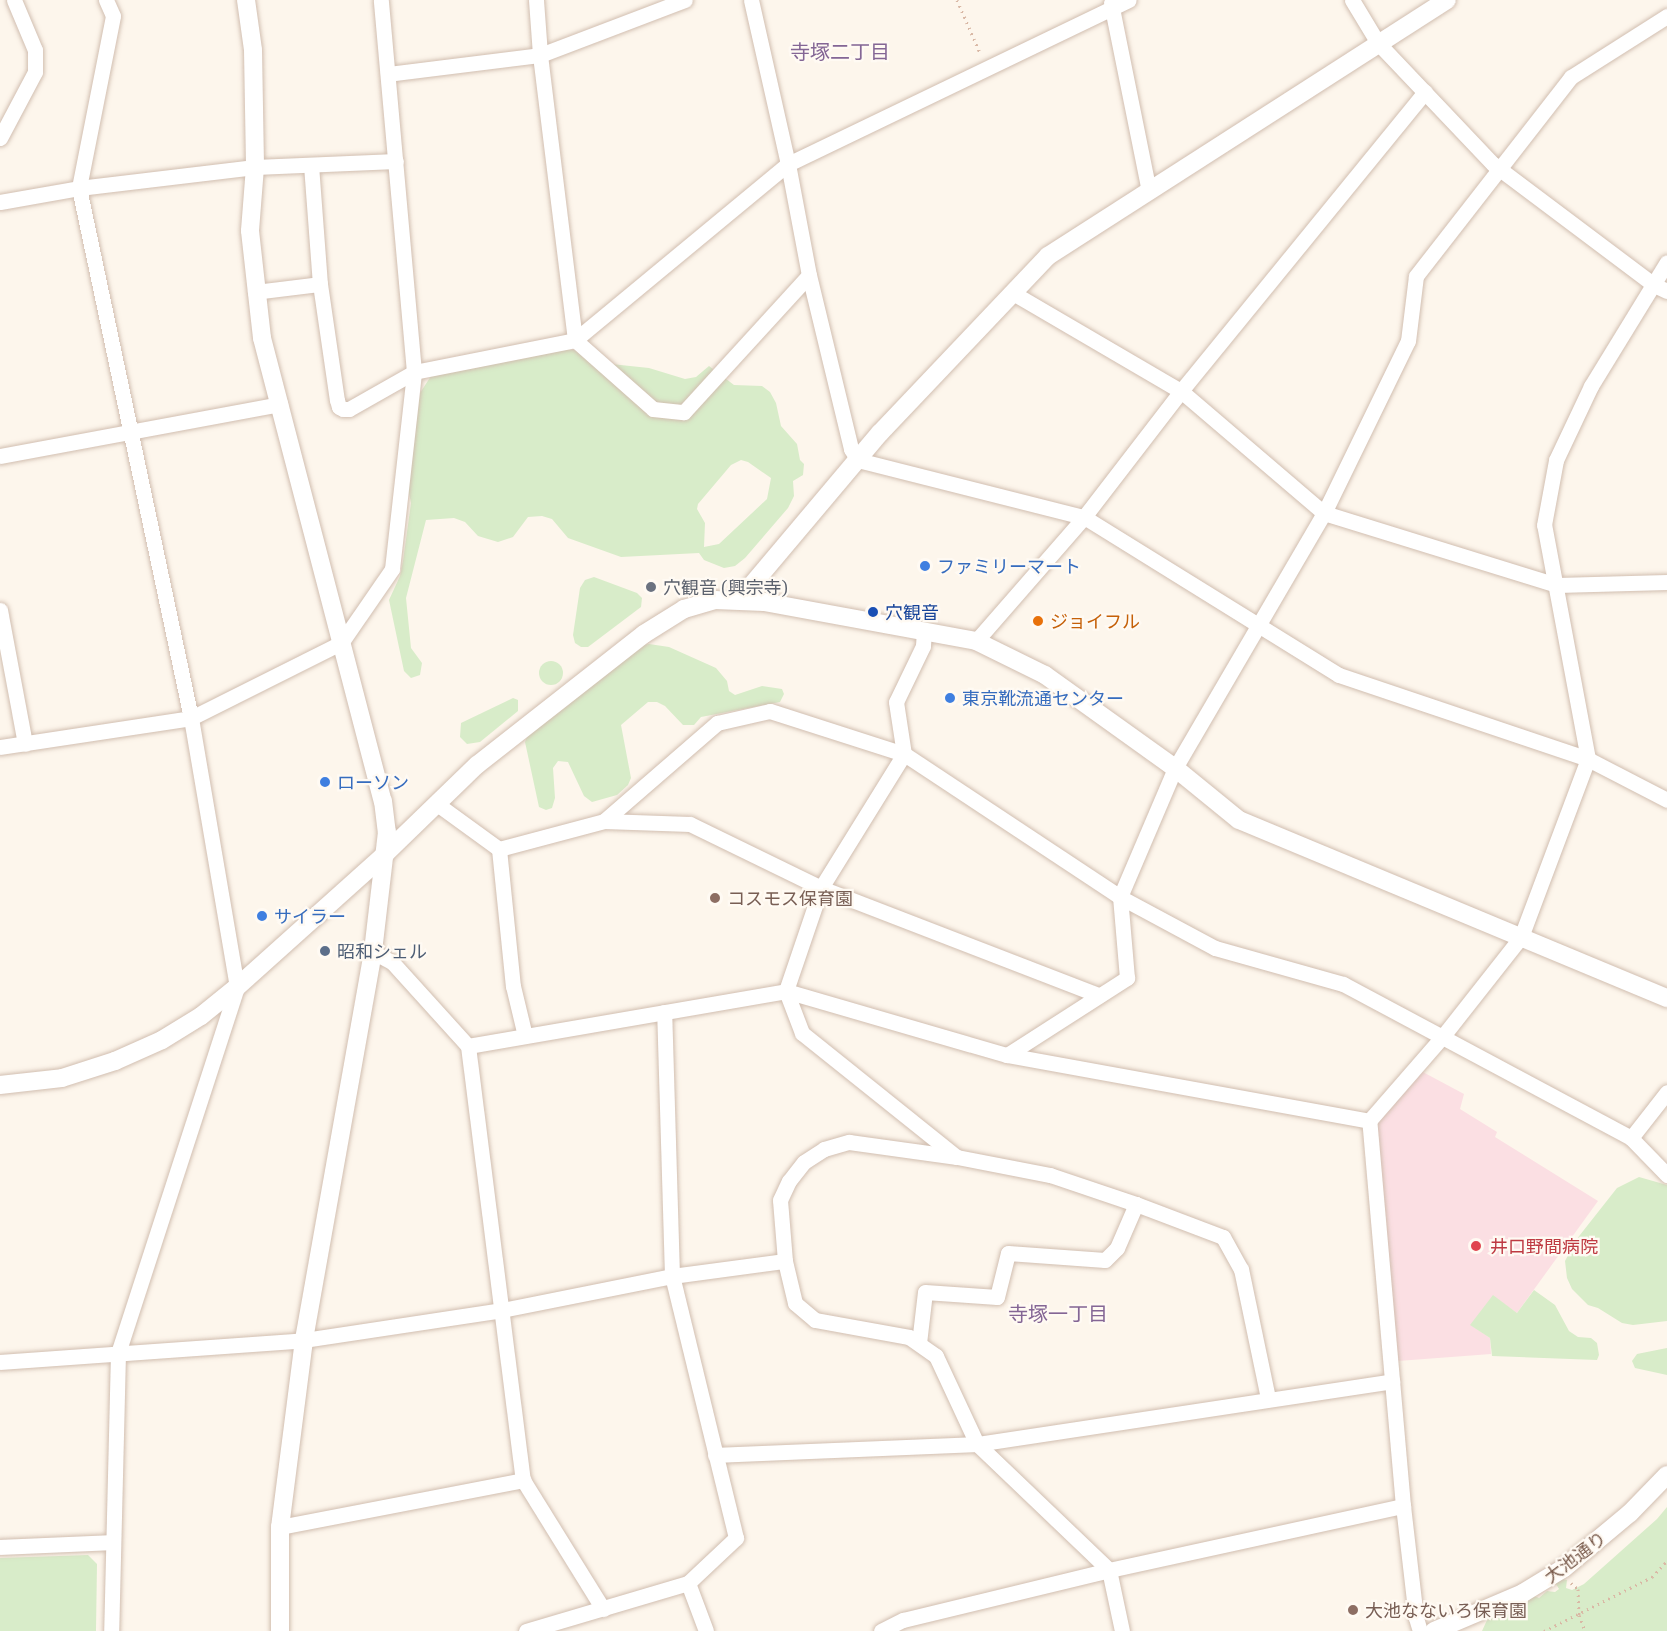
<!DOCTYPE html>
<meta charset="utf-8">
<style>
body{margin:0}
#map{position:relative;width:1667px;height:1631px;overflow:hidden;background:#fdf6ec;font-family:"Exo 2","Noto Sans JP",sans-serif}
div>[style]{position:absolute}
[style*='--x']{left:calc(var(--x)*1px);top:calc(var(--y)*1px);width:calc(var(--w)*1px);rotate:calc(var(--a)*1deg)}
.medical>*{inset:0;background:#fbdfe3}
.green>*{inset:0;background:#d8ecc9}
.round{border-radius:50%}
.path>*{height:3px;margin-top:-1.5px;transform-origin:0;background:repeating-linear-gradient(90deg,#d9b8a5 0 1.5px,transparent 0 6px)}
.roads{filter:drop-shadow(0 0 2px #d1beb0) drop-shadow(0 0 2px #d1beb0)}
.minor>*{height:15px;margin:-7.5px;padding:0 7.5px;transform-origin:7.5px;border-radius:7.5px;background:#fff}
.tertiary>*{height:18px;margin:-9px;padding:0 9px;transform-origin:9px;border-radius:9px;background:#fff}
.dots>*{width:16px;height:16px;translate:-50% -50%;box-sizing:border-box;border:3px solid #fffaf3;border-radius:50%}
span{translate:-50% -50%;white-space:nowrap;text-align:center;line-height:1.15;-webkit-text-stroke:4.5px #fffaf3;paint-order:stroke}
.shop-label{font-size:18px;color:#366cbe}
.left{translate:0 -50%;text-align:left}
.worship-label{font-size:18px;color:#5b616d}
.transit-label{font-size:18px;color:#164399}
.food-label{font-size:18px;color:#c56008}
.education-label{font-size:18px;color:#785e54}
.service-label{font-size:18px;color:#4e5e75}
.health-label{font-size:18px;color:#be3a42}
.street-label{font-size:18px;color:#7a5c4d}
.neighbourhood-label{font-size:20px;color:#846695}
</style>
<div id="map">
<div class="medical">
<i style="clip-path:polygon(1421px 1071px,1464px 1094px,1460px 1109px,1497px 1132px,1495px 1137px,1598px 1201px,1517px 1313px,1493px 1296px,1471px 1325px,1490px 1338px,1491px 1354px,1398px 1361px,1374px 1129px,1378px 1117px)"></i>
</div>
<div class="green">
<i style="clip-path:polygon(evenodd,563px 349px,574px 350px,611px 364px,649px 368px,685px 379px,696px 377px,709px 366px,734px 385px,762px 386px,770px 392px,776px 403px,781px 426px,797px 444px,800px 460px,804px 464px,803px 475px,793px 481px,794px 496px,788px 508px,745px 558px,735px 566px,724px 568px,704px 560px,699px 553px,621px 557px,568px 538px,552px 519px,542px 516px,528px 517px,513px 537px,498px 542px,478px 536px,465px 522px,454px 518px,426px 520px,406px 598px,411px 648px,422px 663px,420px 675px,411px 678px,404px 671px,389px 600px,400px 576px,403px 561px,411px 503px,408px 488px,420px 393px,431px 376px,563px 349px,741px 460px,748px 462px,771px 478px,767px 499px,719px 544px,704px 547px,705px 523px,697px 509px,698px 504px,731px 465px,741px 460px)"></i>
<i style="clip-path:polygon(594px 577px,637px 593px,642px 598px,641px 607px,588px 647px,581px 647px,575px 643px,573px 635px,580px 588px,585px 580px)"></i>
<i style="clip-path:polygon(649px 644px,669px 647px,716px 668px,727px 681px,729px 691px,735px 695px,762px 686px,782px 689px,784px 694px,780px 702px,701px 717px,694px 725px,683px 725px,665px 706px,657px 702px,648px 702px,621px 725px,631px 778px,628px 785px,617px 795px,592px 802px,584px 796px,568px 762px,558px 761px,553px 768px,555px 798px,552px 808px,546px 810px,539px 807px,525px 742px,528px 734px,638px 646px)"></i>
<i class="round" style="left:539px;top:661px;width:24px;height:24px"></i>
<i style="clip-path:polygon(513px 698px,518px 700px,518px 711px,480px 742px,467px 744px,460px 737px,461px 723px)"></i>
<i style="clip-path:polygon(1639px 1177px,1667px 1185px,1667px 1321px,1633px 1325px,1622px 1323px,1598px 1308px,1588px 1305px,1572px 1289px,1567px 1278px,1565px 1261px,1576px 1240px,1617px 1188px)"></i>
<i style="clip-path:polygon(1534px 1290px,1555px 1305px,1569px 1331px,1578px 1337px,1591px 1338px,1597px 1343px,1599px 1355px,1597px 1360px,1492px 1356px,1490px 1338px,1470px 1325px,1493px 1295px,1517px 1313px)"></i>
<i style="clip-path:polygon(1667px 1348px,1667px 1375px,1635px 1368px,1632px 1361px,1637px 1354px)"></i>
<i style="clip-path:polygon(1667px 1507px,1667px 1631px,1482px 1631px,1488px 1618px,1502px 1618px,1510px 1613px,1513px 1607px,1534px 1596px,1539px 1598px,1547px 1591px,1555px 1592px,1559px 1589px,1556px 1584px,1557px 1578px,1567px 1580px,1566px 1588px,1572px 1590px,1584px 1584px,1657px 1519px)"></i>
<i style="clip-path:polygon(88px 1555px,97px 1564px,96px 1631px,0 1631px,0 1558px)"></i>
</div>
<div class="path">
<i style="--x:957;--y:0;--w:58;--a:66.5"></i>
<i style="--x:1571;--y:1583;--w:9;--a:41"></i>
<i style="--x:1578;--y:1589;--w:26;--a:88"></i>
<i style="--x:1579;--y:1615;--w:17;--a:69"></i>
<i style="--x:1544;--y:1631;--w:121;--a:-26.6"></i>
<i style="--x:1652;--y:1577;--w:22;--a:-47"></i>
</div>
<div class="roads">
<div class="minor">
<i style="--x:106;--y:0;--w:17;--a:66"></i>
<i style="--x:113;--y:16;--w:175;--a:101.2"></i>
<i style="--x:79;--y:188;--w:542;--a:78.07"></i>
<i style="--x:191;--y:718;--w:273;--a:80.3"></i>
<i style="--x:237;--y:987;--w:385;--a:108"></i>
<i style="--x:118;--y:1353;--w:278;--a:91.4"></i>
<i style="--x:536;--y:0;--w:55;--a:85.8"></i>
<i style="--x:540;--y:55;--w:287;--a:83"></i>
<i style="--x:575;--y:340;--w:276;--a:-39.6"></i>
<i style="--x:788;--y:164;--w:378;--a:-25.7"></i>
<i style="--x:751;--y:0;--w:168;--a:77.3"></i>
<i style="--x:788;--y:164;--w:113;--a:79.3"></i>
<i style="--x:809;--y:275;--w:179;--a:76.4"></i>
<i style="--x:851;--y:449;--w:13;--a:58"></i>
<i style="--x:858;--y:460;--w:233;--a:14.2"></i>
<i style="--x:1084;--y:517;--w:300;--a:31.8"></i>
<i style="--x:1339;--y:675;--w:263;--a:18.6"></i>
<i style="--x:1588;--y:759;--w:89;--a:27.4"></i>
<i style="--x:1352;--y:0;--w:50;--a:58.8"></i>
<i style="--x:1378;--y:43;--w:167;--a:46.5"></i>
<i style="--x:1493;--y:164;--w:201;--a:36.9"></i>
<i style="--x:1654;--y:285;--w:14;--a:25"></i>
<i style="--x:1111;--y:3;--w:192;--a:78.6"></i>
<i style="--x:388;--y:74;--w:153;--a:-7.1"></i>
<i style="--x:540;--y:55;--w:155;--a:-20.8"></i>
<i style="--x:0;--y:138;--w:75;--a:-62.1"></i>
<i style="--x:35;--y:72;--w:22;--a:-90"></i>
<i style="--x:35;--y:50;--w:54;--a:-112.8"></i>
<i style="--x:311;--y:165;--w:119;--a:85.7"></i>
<i style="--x:320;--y:284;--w:117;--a:81.7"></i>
<i style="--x:337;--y:400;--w:7;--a:74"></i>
<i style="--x:339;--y:407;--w:4;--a:27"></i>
<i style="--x:343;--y:409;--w:6;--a:0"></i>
<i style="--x:349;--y:409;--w:75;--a:-29.6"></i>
<i style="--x:414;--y:372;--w:164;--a:-11.2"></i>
<i style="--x:575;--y:340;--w:104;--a:41.5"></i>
<i style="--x:653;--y:409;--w:31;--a:6"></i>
<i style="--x:684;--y:412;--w:185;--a:-47.6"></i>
<i style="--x:0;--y:202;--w:80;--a:-10"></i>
<i style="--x:79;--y:188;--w:177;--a:-6.8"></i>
<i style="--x:255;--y:167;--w:141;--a:-2.4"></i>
<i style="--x:255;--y:292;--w:65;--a:-7"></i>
<i style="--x:1013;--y:293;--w:194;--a:30.3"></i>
<i style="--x:1181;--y:391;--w:188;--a:40.5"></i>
<i style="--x:1324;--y:513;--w:244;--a:17.2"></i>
<i style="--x:1557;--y:585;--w:110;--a:-1.6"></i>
<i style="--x:0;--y:456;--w:285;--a:-10.5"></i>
<i style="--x:0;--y:610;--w:136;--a:79.4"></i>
<i style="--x:924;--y:631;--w:15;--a:94"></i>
<i style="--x:923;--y:646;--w:62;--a:115.7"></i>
<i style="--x:896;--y:702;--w:53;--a:81.3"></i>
<i style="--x:904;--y:754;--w:259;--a:33.5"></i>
<i style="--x:1120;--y:897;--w:108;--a:28.2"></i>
<i style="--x:1215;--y:948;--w:133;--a:15.7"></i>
<i style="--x:1343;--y:984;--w:327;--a:28.1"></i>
<i style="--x:1631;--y:1138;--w:52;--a:45.8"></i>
<i style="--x:976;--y:641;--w:164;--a:-48.9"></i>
<i style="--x:1084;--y:517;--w:159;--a:-52.4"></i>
<i style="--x:1181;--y:391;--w:386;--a:-50.8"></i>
<i style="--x:0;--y:747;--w:193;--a:-8.6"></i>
<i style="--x:191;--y:718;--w:168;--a:-26.6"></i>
<i style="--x:341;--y:643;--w:90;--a:-55.4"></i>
<i style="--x:392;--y:569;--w:198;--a:-83.6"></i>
<i style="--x:414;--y:372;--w:373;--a:-95.1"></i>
<i style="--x:437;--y:804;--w:77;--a:36"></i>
<i style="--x:499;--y:849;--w:109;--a:-14.9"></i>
<i style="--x:604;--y:821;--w:86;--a:2"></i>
<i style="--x:690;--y:824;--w:146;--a:26"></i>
<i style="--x:821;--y:888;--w:298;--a:21.1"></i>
<i style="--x:604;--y:821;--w:150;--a:-40.9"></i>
<i style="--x:717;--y:723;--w:54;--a:-12.8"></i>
<i style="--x:770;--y:711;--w:141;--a:17.8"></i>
<i style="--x:904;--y:754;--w:158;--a:121.8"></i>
<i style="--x:821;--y:888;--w:109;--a:108.8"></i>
<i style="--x:786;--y:991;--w:45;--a:69.1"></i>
<i style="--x:802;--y:1033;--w:198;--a:38.7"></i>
<i style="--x:499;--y:849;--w:138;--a:84.2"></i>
<i style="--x:513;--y:986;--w:51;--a:76.5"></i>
<i style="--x:373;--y:952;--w:21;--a:28"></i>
<i style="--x:392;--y:962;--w:113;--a:47.9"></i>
<i style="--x:468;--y:1046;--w:437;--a:82.8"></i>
<i style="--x:523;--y:1480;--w:152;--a:58.2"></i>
<i style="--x:468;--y:1046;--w:323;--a:-9.8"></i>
<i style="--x:786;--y:991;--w:230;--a:16.2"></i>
<i style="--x:1007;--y:1055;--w:368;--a:10.3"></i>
<i style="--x:1007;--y:1055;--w:143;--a:-32.7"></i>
<i style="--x:1127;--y:978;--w:81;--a:-94.9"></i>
<i style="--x:1120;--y:897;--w:140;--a:-66.9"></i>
<i style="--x:1175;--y:768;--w:295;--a:-59.7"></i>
<i style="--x:1324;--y:513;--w:191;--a:-64"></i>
<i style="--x:1408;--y:341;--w:65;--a:-83"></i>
<i style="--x:1416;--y:276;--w:252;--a:-52.1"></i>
<i style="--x:1571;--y:77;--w:114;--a:-32.4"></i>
<i style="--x:1631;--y:1138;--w:58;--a:-52"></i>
<i style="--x:919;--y:1343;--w:51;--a:-83.3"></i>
<i style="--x:925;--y:1292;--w:72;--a:4"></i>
<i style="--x:997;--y:1297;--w:45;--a:-76"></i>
<i style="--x:1008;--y:1253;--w:97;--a:4.1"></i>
<i style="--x:1105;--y:1260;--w:17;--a:-45"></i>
<i style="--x:1117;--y:1248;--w:48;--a:-66.6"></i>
<i style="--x:0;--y:1362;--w:305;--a:-4.1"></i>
<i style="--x:304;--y:1340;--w:200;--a:-8.6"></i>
<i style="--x:502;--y:1310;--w:173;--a:-11.3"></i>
<i style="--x:672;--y:1276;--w:114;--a:-7.6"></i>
<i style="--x:715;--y:1455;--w:262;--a:-2.4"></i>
<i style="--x:977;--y:1444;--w:420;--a:-8.6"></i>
<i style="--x:280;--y:1527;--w:248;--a:-10.9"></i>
<i style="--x:0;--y:1547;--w:113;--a:-2.5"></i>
<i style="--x:688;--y:1583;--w:51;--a:69.4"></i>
<i style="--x:526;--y:1631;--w:169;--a:-16.5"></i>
<i style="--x:688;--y:1583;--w:66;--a:-43.2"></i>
<i style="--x:736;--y:1538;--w:270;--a:-103.7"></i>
<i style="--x:672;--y:1276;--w:264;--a:-91.7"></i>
<i style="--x:881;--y:1631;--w:25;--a:-27"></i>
<i style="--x:903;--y:1620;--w:212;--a:-13.6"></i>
<i style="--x:1109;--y:1570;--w:301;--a:-12.3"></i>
<i style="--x:1122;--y:1631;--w:62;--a:-102"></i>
<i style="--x:1109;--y:1570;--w:182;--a:-136.3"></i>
<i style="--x:977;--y:1444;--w:97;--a:-115"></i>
<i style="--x:936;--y:1356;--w:33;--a:-145"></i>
<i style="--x:909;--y:1337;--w:96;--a:-169.7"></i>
<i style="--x:815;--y:1320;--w:26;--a:-140"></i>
<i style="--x:795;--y:1303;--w:43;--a:-103.4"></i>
<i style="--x:785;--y:1261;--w:61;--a:-94.7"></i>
<i style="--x:780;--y:1200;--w:21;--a:-65"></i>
<i style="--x:789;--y:1181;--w:24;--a:-52"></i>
<i style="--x:804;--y:1162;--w:24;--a:-33"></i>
<i style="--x:824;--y:1149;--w:26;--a:-16"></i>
<i style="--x:849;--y:1142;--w:109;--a:7.9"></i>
<i style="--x:957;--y:1157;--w:95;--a:11"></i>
<i style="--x:1050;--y:1175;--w:91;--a:18.6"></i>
<i style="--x:1136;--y:1204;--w:93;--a:20.8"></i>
<i style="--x:1223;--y:1237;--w:37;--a:61"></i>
<i style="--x:1241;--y:1269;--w:132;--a:78.2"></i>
<i style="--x:1420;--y:1631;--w:14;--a:-107"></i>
<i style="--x:1416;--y:1618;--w:113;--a:-96.6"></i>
<i style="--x:1403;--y:1506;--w:386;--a:-95"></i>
<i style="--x:1369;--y:1121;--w:113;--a:-49"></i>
<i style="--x:1443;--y:1036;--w:126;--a:-51.8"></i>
<i style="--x:1521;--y:937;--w:190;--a:-69.4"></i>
<i style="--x:1588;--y:759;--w:238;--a:-100.6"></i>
<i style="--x:1544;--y:525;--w:66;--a:-79.5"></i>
<i style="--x:1556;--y:460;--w:82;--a:-64.7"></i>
<i style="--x:1591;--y:386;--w:145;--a:-58.5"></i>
</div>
<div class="tertiary">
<i style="--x:246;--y:0;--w:50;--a:82"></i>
<i style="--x:253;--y:50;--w:117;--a:89"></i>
<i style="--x:255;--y:167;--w:64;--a:94.5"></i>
<i style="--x:250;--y:231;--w:108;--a:83.6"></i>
<i style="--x:262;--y:338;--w:479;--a:75.4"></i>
<i style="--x:383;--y:801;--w:31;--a:83"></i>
<i style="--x:387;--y:832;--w:121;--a:96.7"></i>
<i style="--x:373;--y:952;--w:394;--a:100.1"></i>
<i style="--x:304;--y:1340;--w:189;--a:97.3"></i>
<i style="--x:280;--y:1527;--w:104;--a:90"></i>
<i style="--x:740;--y:599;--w:217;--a:-49.9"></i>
<i style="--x:880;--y:433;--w:244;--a:-46.5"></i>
<i style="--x:1048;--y:256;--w:474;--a:-32.7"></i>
<i style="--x:0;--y:1085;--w:62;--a:-6.4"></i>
<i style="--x:62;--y:1078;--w:56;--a:-17.8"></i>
<i style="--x:115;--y:1061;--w:51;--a:-24.1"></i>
<i style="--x:162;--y:1040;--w:46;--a:-31.6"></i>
<i style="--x:201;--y:1016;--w:46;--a:-38.9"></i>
<i style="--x:237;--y:987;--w:199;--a:-41.9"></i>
<i style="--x:385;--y:854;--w:128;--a:-44.1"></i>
<i style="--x:477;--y:765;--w:212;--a:-38.1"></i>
<i style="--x:644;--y:634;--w:47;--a:-32"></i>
<i style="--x:684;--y:609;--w:32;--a:-16"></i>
<i style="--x:715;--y:600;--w:49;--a:2.3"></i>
<i style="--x:764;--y:602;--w:216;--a:10.4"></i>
<i style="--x:976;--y:641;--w:77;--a:26.2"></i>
<i style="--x:1045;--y:675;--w:160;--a:35.6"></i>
<i style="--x:1175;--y:768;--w:82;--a:39.1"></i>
<i style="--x:1239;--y:820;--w:464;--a:22.6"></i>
<i style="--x:1434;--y:1631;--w:97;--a:-23.1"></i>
<i style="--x:1523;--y:1593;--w:48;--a:-31.4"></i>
<i style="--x:1564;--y:1568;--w:86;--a:-39.8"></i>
<i style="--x:1630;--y:1513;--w:53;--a:-45.8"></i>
</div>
</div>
<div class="dots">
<i style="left:925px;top:566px;background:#3f7fe0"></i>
<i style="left:651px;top:587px;background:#6b7280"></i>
<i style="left:873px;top:612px;background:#1a4fb4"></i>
<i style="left:1038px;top:621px;background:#e8710a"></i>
<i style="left:950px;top:698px;background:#3f7fe0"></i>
<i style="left:325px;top:782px;background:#3f7fe0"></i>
<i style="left:715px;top:898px;background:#8d6e63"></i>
<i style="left:262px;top:916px;background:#3f7fe0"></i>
<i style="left:325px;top:951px;background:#5c6f8a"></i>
<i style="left:1476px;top:1246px;background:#e0444e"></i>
<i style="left:1353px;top:1610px;background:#8d6e63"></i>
</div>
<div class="shop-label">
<span class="left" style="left:937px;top:566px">ファミリーマート</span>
<span class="left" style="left:962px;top:698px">東京靴流通センター</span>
<span class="left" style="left:337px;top:782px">ローソン</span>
<span class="left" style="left:274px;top:916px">サイラー</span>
</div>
<div class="worship-label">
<span class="left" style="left:663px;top:587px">穴観音 (興宗寺)</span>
</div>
<div class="transit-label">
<span class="left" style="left:885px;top:612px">穴観音</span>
</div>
<div class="food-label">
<span class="left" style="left:1050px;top:621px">ジョイフル</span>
</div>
<div class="education-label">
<span class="left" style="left:727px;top:898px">コスモス保育園</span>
<span class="left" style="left:1365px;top:1610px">大池なないろ保育園</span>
</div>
<div class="service-label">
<span class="left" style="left:337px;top:951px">昭和シェル</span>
</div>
<div class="health-label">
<span class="left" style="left:1490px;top:1246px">井口野間病院</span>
</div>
<div class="street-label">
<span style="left:1575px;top:1557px;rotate:-37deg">大池通り</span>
</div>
<div class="neighbourhood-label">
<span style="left:840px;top:51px">寺塚二丁目</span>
<span style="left:1058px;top:1313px">寺塚一丁目</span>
</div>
</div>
